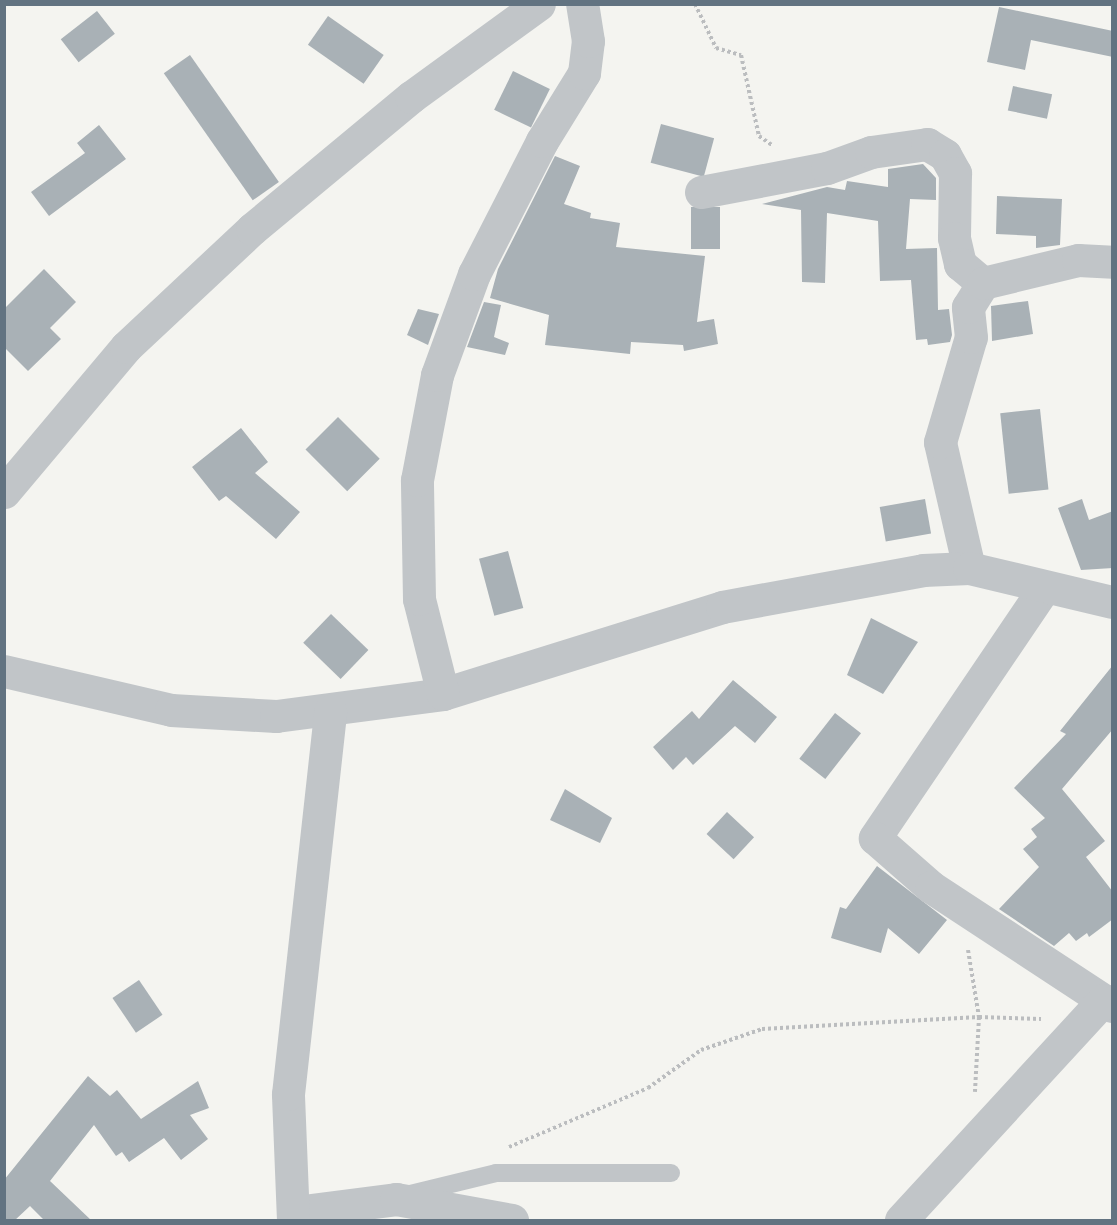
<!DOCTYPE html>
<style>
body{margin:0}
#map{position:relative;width:1117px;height:1225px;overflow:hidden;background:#f4f4f0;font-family:Jost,sans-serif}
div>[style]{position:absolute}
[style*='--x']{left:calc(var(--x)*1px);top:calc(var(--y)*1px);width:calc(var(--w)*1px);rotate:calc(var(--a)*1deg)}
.building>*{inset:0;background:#a9b1b6;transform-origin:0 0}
.path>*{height:4px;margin-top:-2px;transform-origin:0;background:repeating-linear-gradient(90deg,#bbbdbf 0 3px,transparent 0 6px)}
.lane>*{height:18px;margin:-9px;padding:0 9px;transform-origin:9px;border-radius:9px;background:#c1c5c8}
.street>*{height:33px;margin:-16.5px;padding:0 16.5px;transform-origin:16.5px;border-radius:16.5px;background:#c1c5c8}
span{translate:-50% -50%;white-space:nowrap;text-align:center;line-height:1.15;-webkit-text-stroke:6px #fff;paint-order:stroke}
.frame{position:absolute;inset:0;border:6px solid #627381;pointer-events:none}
</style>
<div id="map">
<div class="building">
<i style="clip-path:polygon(999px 7px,1113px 31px,1113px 57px,1031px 40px,1025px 70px,987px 62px)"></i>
<i style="left:97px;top:11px;width:29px;height:46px;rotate:52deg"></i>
<i style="left:328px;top:16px;width:68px;height:35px;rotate:35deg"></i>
<i style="left:190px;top:55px;width:155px;height:32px;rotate:55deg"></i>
<i style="left:513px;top:71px;width:41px;height:43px;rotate:26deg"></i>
<i style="left:1013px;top:86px;width:40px;height:25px;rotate:12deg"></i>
<i style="left:661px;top:124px;width:55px;height:40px;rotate:15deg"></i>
<i style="clip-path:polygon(99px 125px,126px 159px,49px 216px,31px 192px,85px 153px,77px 143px)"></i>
<i style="clip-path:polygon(555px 156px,580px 166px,564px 204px,591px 213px,590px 218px,620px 223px,616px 247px,705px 256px,697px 322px,714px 319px,718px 344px,684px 351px,683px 345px,631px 342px,630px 354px,545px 345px,549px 315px,490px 298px,498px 269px)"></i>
<i style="clip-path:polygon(923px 164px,936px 178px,936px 200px,910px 199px,906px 249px,937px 248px,938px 310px,949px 309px,952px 335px,950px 342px,928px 345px,927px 339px,916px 340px,911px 280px,880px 281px,878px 221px,827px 213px,825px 283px,802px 282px,801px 210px,762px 204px,827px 187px,845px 190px,847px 181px,888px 187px,888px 169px)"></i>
<i style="clip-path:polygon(997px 196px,1062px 199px,1060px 245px,1036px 248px,1036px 236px,996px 234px)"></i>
<i style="left:691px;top:207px;width:29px;height:42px"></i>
<i style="clip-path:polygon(44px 269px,76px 302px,50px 328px,61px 339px,28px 371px,4px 347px,4px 309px)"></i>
<i style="clip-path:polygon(1028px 301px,1033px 334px,992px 341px,991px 306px)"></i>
<i style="clip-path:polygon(484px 302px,501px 305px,494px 337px,509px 343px,505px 355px,467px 347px)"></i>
<i style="clip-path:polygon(418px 309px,439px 314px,428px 345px,407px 335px)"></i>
<i style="left:1040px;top:409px;width:81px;height:40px;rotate:84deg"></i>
<i style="left:338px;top:417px;width:59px;height:46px;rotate:45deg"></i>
<i style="clip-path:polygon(241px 428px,268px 462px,255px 473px,300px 512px,276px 539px,226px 496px,219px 501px,192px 467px)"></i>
<i style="left:925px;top:499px;width:35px;height:46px;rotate:80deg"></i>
<i style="clip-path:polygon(1082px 499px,1089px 520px,1113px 511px,1113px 568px,1081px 570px,1058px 508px)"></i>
<i style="left:508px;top:551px;width:59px;height:30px;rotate:75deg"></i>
<i style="left:331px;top:614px;width:52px;height:40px;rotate:44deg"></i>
<i style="clip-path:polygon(871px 618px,918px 642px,883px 694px,847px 675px)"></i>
<i style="clip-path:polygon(1113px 665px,1113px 729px,1062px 789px,1105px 841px,1086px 857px,1113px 892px,1113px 919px,1089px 937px,1087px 933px,1076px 941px,1069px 933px,1054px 946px,999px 909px,1039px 867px,1023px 849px,1037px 837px,1031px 829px,1045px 818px,1014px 788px,1066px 734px,1060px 731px)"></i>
<i style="clip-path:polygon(733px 680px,777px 717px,755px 743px,735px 726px,693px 765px,686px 757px,673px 770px,653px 747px,692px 711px,699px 719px)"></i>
<i style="left:835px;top:713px;width:33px;height:58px;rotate:38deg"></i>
<i style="clip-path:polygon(565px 789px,612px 818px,600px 843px,550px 820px)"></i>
<i style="left:727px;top:812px;width:37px;height:30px;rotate:43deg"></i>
<i style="clip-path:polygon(877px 866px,947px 920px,919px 954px,888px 928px,881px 953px,831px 938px,840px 907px,846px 909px)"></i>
<i style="left:139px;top:980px;width:42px;height:32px;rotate:56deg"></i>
<i style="clip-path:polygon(88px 1076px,110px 1096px,117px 1090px,141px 1119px,198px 1081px,209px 1108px,190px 1115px,208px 1139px,181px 1160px,164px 1138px,129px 1162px,122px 1152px,116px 1156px,94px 1125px,50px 1181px,92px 1221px,45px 1221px,30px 1206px,14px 1221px,4px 1221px,4px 1180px)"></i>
</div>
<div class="path">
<i style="--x:695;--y:4;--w:49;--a:64.5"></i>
<i style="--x:716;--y:48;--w:26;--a:16"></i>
<i style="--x:741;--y:55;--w:83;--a:77.5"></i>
<i style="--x:759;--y:136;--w:16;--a:35"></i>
<i style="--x:968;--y:950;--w:68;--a:80.7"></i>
<i style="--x:979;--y:1017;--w:75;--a:93.1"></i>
<i style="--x:509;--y:1147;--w:151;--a:-23"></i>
<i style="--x:648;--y:1088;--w:65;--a:-35.6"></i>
<i style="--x:701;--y:1050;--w:65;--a:-19"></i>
<i style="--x:762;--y:1029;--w:217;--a:-3.2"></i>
<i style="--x:979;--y:1017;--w:62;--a:1.8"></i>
</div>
<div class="lane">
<i style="--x:406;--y:1195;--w:93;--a:-13.7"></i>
<i style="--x:496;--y:1173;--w:175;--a:0"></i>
</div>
<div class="street">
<i style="--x:701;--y:192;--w:128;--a:-10.8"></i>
<i style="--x:827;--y:168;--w:47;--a:-20"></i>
<i style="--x:871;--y:152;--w:57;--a:-8.1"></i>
<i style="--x:927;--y:144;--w:21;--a:31"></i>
<i style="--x:945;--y:155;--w:21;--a:61"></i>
<i style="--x:955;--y:173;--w:65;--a:90.9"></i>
<i style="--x:954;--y:238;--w:27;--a:77"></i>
<i style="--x:960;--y:264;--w:30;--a:40"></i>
<i style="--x:4;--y:492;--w:189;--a:-49.9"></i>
<i style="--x:126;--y:347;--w:173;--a:-43.1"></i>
<i style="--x:252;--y:229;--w:207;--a:-39.7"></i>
<i style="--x:411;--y:97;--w:158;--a:-36"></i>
<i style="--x:969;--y:568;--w:129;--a:-103"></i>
<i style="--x:940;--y:442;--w:109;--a:-73.6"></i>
<i style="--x:971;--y:337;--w:30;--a:-96"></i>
<i style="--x:968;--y:307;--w:28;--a:-58"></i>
<i style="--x:983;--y:283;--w:98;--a:-13.6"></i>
<i style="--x:1078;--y:260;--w:34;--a:3"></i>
<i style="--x:1044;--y:588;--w:302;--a:124.1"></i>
<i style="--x:875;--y:838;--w:74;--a:41.2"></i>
<i style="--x:931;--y:887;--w:217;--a:33.3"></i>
<i style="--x:4;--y:671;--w:171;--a:13.1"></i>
<i style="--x:171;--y:710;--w:105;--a:3.3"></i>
<i style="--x:276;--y:716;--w:168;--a:-7.5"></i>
<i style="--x:443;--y:694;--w:292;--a:-17.3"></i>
<i style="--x:722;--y:607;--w:204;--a:-10.4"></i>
<i style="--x:923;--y:570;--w:46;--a:-2.5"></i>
<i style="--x:969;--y:568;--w:147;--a:13.4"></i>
<i style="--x:443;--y:694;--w:98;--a:-104.2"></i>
<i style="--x:419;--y:599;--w:119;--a:-91"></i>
<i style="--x:417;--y:480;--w:107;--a:-79.2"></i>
<i style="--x:437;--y:375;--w:108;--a:-69.9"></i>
<i style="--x:474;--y:274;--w:149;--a:-62.9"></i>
<i style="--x:542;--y:141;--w:80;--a:-58.3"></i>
<i style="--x:584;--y:73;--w:32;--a:-83"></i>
<i style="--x:588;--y:41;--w:37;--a:-99"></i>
<i style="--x:295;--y:1212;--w:102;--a:-7.3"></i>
<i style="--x:396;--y:1199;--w:118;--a:10.3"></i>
<i style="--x:293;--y:1220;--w:126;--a:-92.3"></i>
<i style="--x:288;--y:1094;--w:385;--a:-83.7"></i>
<i style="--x:901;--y:1220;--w:299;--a:-47.4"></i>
</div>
<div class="frame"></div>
</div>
